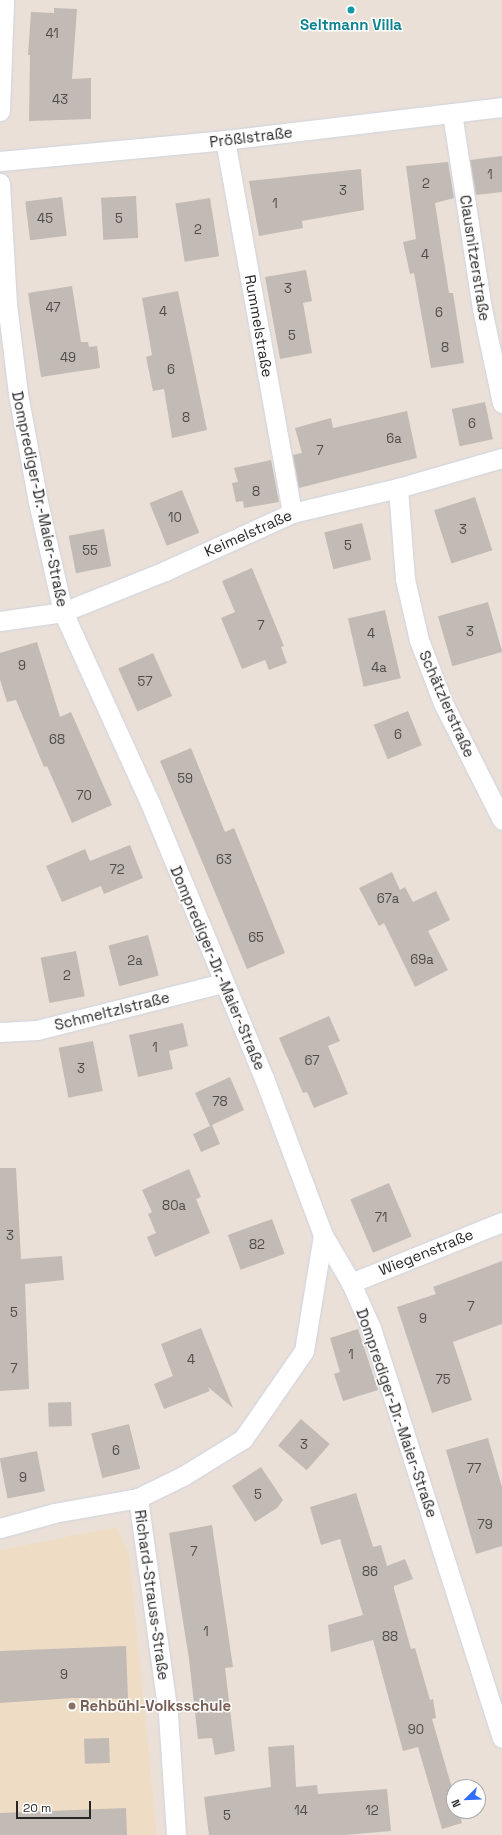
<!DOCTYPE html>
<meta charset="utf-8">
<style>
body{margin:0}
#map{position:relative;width:502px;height:1835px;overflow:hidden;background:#ebe0d7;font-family:"Space Grotesk",sans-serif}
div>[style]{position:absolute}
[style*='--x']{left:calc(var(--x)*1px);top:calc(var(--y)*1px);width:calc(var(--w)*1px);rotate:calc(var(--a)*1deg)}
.education>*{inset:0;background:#eedcc5}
.building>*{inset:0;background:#c2bab4;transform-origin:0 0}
.roads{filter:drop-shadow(0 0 1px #cdd3e1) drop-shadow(0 0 1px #cdd3e1)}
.street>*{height:19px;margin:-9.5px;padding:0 9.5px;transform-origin:9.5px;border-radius:9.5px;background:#fff}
.dots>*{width:11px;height:11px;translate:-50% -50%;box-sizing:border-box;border:2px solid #fff;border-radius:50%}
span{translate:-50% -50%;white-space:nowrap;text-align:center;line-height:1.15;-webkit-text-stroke:3px #fff;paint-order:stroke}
.number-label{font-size:13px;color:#4e4c4a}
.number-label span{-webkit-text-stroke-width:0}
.culture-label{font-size:15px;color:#0d838f;font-weight:700}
.street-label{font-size:15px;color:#272727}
.education-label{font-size:15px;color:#785e54;font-weight:700}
.left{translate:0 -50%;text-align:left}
.north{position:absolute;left:446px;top:1779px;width:40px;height:40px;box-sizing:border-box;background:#fff;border:1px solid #a9a9a9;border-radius:50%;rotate:247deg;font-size:11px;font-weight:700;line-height:16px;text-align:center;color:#272727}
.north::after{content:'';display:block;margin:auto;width:14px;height:18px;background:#3070ff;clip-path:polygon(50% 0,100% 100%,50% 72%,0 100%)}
.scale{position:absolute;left:16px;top:1801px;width:75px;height:18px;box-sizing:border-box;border:2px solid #272727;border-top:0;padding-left:5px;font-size:12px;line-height:14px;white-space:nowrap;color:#272727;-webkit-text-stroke:3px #fff;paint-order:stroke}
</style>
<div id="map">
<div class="education">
<i style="clip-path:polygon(117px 1527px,129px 1554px,157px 1835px,0 1835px,0 1550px)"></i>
</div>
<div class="building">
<i style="clip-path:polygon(54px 8px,77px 9px,72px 79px,91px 78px,91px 119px,29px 121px,30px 55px,28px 55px,31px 12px,54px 13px)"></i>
<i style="clip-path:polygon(502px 156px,502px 192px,476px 195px,470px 160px)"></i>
<i style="clip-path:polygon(448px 162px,454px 198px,435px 203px,449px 293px,453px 293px,464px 363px,431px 368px,414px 273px,410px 274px,403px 242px,416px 239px,406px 166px)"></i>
<i style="clip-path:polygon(361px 169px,364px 210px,302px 221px,303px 228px,259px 236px,249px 181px)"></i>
<i style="left:136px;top:196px;width:42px;height:35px;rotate:87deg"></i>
<i style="left:62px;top:197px;width:39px;height:37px;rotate:83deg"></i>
<i style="left:210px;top:198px;width:59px;height:35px;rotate:81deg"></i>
<i style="clip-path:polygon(306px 270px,312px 301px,303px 303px,312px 353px,280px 359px,265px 277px)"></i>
<i style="clip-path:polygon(72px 286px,81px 342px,88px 342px,89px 347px,97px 346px,100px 368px,41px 377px,28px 293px)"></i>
<i style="clip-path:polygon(178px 291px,207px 430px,172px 438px,164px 389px,153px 391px,146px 357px,152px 355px,142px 298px)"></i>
<i style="left:485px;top:402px;width:38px;height:34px;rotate:78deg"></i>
<i style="clip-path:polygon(407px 411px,417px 458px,299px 488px,293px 455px,302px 453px,295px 428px,331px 418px,333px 428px)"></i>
<i style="clip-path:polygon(271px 460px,279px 502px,244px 508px,243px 501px,236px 502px,232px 483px,238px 482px,234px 468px)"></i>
<i style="left:182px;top:490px;width:46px;height:35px;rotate:68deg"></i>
<i style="left:475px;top:497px;width:56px;height:43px;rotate:72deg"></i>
<i style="left:362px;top:523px;width:38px;height:39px;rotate:76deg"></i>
<i style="left:104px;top:529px;width:38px;height:36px;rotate:79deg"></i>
<i style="clip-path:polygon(252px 568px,284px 646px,281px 647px,287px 663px,269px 670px,265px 660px,242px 669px,221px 618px,235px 612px,222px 581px)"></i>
<i style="left:488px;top:602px;width:52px;height:52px;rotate:74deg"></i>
<i style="left:385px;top:610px;width:70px;height:38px;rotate:77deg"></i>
<i style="clip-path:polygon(37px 642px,60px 717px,71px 712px,112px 805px,72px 823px,47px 766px,44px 767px,16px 700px,7px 702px,0 680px,0 653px)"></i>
<i style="left:153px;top:653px;width:47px;height:38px;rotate:66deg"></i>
<i style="left:408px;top:711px;width:37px;height:37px;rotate:68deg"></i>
<i style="clip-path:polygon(191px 748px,225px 832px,234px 828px,285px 953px,247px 969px,160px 761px)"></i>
<i style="clip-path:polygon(130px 845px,143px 878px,104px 894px,101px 886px,62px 902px,46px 866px,85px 849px,90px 861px)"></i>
<i style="clip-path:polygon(392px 872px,400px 890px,405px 887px,413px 902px,436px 891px,450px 920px,428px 931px,448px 970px,415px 987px,384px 923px,379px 926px,359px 888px)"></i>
<i style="left:148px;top:935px;width:42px;height:41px;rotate:75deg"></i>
<i style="left:76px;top:951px;width:46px;height:36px;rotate:79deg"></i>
<i style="clip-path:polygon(329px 1016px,340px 1041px,328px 1046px,348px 1094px,314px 1108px,307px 1092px,303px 1093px,279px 1038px)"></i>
<i style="clip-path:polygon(183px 1023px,188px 1046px,169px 1051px,173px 1069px,138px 1077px,129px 1035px)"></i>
<i style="left:93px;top:1041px;width:51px;height:35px;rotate:79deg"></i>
<i style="clip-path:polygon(230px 1077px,244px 1110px,212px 1125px,220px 1144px,201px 1152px,193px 1134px,210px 1126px,195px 1093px)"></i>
<i style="clip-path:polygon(0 1168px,16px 1168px,21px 1259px,62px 1256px,64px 1280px,25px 1284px,29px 1389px,0 1391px)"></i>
<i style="clip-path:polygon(189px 1169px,201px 1197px,196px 1199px,210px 1233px,155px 1257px,147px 1237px,156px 1233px,148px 1214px,152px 1212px,142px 1190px)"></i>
<i style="left:389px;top:1183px;width:58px;height:42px;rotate:67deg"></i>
<i style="left:272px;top:1219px;width:37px;height:47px;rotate:70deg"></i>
<i style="clip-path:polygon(502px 1261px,502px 1324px,453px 1342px,472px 1400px,432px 1413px,397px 1307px,436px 1294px,433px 1287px)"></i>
<i style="clip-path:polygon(201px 1328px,233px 1408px,208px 1387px,210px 1391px,164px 1409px,154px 1384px,173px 1376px,161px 1344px)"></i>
<i style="clip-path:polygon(358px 1329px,378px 1390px,343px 1401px,334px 1374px,340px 1372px,330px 1338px)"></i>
<i style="left:71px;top:1402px;width:24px;height:23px;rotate:88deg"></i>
<i style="left:301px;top:1419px;width:38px;height:35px;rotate:41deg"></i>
<i style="left:129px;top:1424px;width:46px;height:39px;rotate:76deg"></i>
<i style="clip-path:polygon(488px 1438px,502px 1487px,502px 1546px,476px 1554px,446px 1450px)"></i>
<i style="left:37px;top:1451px;width:41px;height:38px;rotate:79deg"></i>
<i style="clip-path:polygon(261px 1467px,283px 1500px,277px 1508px,255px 1522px,232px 1486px)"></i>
<i style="clip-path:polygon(356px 1493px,373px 1547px,381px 1545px,387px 1566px,405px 1559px,413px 1579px,394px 1586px,394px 1589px,411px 1649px,415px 1648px,430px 1700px,433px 1699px,436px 1718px,432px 1719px,454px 1795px,454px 1811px,459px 1811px,462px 1823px,442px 1829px,418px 1747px,403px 1751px,373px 1640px,331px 1652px,328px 1625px,363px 1615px,340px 1539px,321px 1545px,310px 1507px)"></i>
<i style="clip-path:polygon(212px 1525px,233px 1667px,225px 1668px,235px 1751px,215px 1755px,212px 1738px,198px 1739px,189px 1659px,169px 1533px)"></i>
<i style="clip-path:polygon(126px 1646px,128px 1699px,72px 1698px,0 1703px,0 1651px)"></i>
<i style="left:109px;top:1738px;width:25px;height:25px;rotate:88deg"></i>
<i style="clip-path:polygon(294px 1745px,296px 1787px,317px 1785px,318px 1794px,387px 1789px,391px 1831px,345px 1835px,209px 1835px,204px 1797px,271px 1787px,268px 1747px)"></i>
<i style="clip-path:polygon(126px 1808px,127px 1835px,0 1835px,0 1813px)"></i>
</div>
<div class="roads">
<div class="street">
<i style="--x:0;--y:111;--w:111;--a:-87.9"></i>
<i style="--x:452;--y:113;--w:198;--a:81.3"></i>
<i style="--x:482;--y:309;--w:96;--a:78"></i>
<i style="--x:225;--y:140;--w:379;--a:79.8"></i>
<i style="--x:0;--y:161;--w:226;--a:-5.3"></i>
<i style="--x:225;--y:140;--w:279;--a:-6.8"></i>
<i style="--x:0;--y:183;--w:121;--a:86.7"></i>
<i style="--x:7;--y:304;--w:91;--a:83"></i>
<i style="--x:18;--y:394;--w:110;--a:79.5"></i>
<i style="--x:38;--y:502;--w:113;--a:77.2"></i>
<i style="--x:63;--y:612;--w:210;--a:65.5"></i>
<i style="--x:150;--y:803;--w:298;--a:67.5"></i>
<i style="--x:264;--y:1078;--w:168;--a:69.4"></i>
<i style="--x:323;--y:1235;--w:56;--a:59.7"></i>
<i style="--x:351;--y:1283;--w:49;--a:66"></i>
<i style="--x:371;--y:1328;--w:430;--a:72.3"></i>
<i style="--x:398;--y:488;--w:91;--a:85.6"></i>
<i style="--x:405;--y:579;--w:63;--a:77.1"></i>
<i style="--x:419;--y:640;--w:67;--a:69.1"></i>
<i style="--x:443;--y:703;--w:131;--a:63.2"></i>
<i style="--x:0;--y:621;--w:64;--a:-8.1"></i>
<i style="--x:63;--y:612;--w:110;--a:-21.9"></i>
<i style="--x:165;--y:571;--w:140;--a:-24.5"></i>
<i style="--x:292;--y:513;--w:109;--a:-13.3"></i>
<i style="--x:398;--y:488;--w:108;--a:-16.1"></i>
<i style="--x:0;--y:1032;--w:37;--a:-3"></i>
<i style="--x:37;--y:1030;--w:192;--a:-14.2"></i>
<i style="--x:351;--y:1283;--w:163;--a:-22"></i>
<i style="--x:138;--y:1498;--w:218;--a:82.1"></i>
<i style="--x:168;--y:1714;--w:121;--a:86.2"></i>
<i style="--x:0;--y:1528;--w:56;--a:-15.5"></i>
<i style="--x:54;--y:1513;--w:85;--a:-10.1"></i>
<i style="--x:138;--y:1498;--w:50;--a:-26.1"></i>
<i style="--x:183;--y:1476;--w:70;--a:-31.7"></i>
<i style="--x:243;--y:1439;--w:107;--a:-55.3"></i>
<i style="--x:304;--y:1351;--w:118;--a:-80.7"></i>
</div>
</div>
<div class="dots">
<i style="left:351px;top:10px;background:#0f9aa8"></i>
<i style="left:72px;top:1706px;background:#8d6e63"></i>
</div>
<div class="number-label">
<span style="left:52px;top:34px">41</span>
<span style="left:60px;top:100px">43</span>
<span style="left:490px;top:175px">1</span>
<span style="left:426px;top:184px">2</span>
<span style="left:343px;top:191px">3</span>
<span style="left:275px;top:204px">1</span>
<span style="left:45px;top:219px">45</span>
<span style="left:119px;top:219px">5</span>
<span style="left:198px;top:230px">2</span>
<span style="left:425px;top:255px">4</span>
<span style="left:288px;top:289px">3</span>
<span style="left:53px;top:308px">47</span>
<span style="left:163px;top:312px">4</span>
<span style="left:439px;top:313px">6</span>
<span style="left:292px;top:336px">5</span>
<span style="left:445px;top:348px">8</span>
<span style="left:68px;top:358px">49</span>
<span style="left:171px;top:370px">6</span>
<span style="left:186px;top:418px">8</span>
<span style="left:472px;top:424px">6</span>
<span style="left:394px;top:439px">6a</span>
<span style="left:320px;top:451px">7</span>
<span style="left:256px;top:492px">8</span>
<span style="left:175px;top:518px">10</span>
<span style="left:463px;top:530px">3</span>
<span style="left:348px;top:546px">5</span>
<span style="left:90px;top:551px">55</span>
<span style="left:261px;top:626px">7</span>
<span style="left:470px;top:632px">3</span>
<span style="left:371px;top:634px">4</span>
<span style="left:22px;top:666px">9</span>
<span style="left:379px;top:668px">4a</span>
<span style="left:145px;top:682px">57</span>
<span style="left:398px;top:735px">6</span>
<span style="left:57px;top:740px">68</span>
<span style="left:185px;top:779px">59</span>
<span style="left:84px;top:796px">70</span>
<span style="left:224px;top:860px">63</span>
<span style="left:117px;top:870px">72</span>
<span style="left:388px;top:899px">67a</span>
<span style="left:256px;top:938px">65</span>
<span style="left:422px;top:960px">69a</span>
<span style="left:135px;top:961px">2a</span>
<span style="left:67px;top:976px">2</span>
<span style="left:155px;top:1048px">1</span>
<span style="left:312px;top:1061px">67</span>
<span style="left:81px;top:1069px">3</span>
<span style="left:220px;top:1102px">78</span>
<span style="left:174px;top:1206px">80a</span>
<span style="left:381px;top:1218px">71</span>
<span style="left:10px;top:1236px">3</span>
<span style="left:257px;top:1245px">82</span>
<span style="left:471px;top:1307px">7</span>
<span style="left:14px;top:1313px">5</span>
<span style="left:423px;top:1319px">9</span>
<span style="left:351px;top:1355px">1</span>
<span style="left:191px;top:1360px">4</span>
<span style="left:14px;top:1369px">7</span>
<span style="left:443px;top:1380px">75</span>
<span style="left:304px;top:1445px">3</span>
<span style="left:116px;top:1451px">6</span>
<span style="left:474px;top:1469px">77</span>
<span style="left:23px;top:1478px">9</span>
<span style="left:258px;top:1495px">5</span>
<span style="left:485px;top:1525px">79</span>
<span style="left:194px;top:1552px">7</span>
<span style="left:370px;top:1572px">86</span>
<span style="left:206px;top:1632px">1</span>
<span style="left:390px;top:1637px">88</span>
<span style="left:64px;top:1675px">9</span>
<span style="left:416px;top:1730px">90</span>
<span style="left:301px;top:1811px">14</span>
<span style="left:372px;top:1811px">12</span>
<span style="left:227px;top:1816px">5</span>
</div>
<div class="culture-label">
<span style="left:351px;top:25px">Seltmann Villa</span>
</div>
<div class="street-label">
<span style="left:251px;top:137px;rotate:-7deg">Prößlstraße</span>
<span style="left:475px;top:258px;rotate:81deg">Clausnitzerstraße</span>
<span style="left:259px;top:326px;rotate:80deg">Rummelstraße</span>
<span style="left:40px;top:499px;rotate:78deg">Domprediger-Dr.-Maier-Straße</span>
<span style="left:248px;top:533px;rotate:-24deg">Keimelstraße</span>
<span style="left:447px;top:704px;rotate:66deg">Schätzlerstraße</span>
<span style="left:218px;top:968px;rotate:67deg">Domprediger-Dr.-Maier-Straße</span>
<span style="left:112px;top:1011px;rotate:-14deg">Schmeltzlstraße</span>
<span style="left:426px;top:1252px;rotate:-22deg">Wiegenstraße</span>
<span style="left:397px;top:1413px;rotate:71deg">Domprediger-Dr.-Maier-Straße</span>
<span style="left:152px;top:1595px;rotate:82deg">Richard-Strauss-Straße</span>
</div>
<div class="education-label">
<span class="left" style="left:80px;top:1706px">Rehbühl-Volksschule</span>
</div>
<div class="north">N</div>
<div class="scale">20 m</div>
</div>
